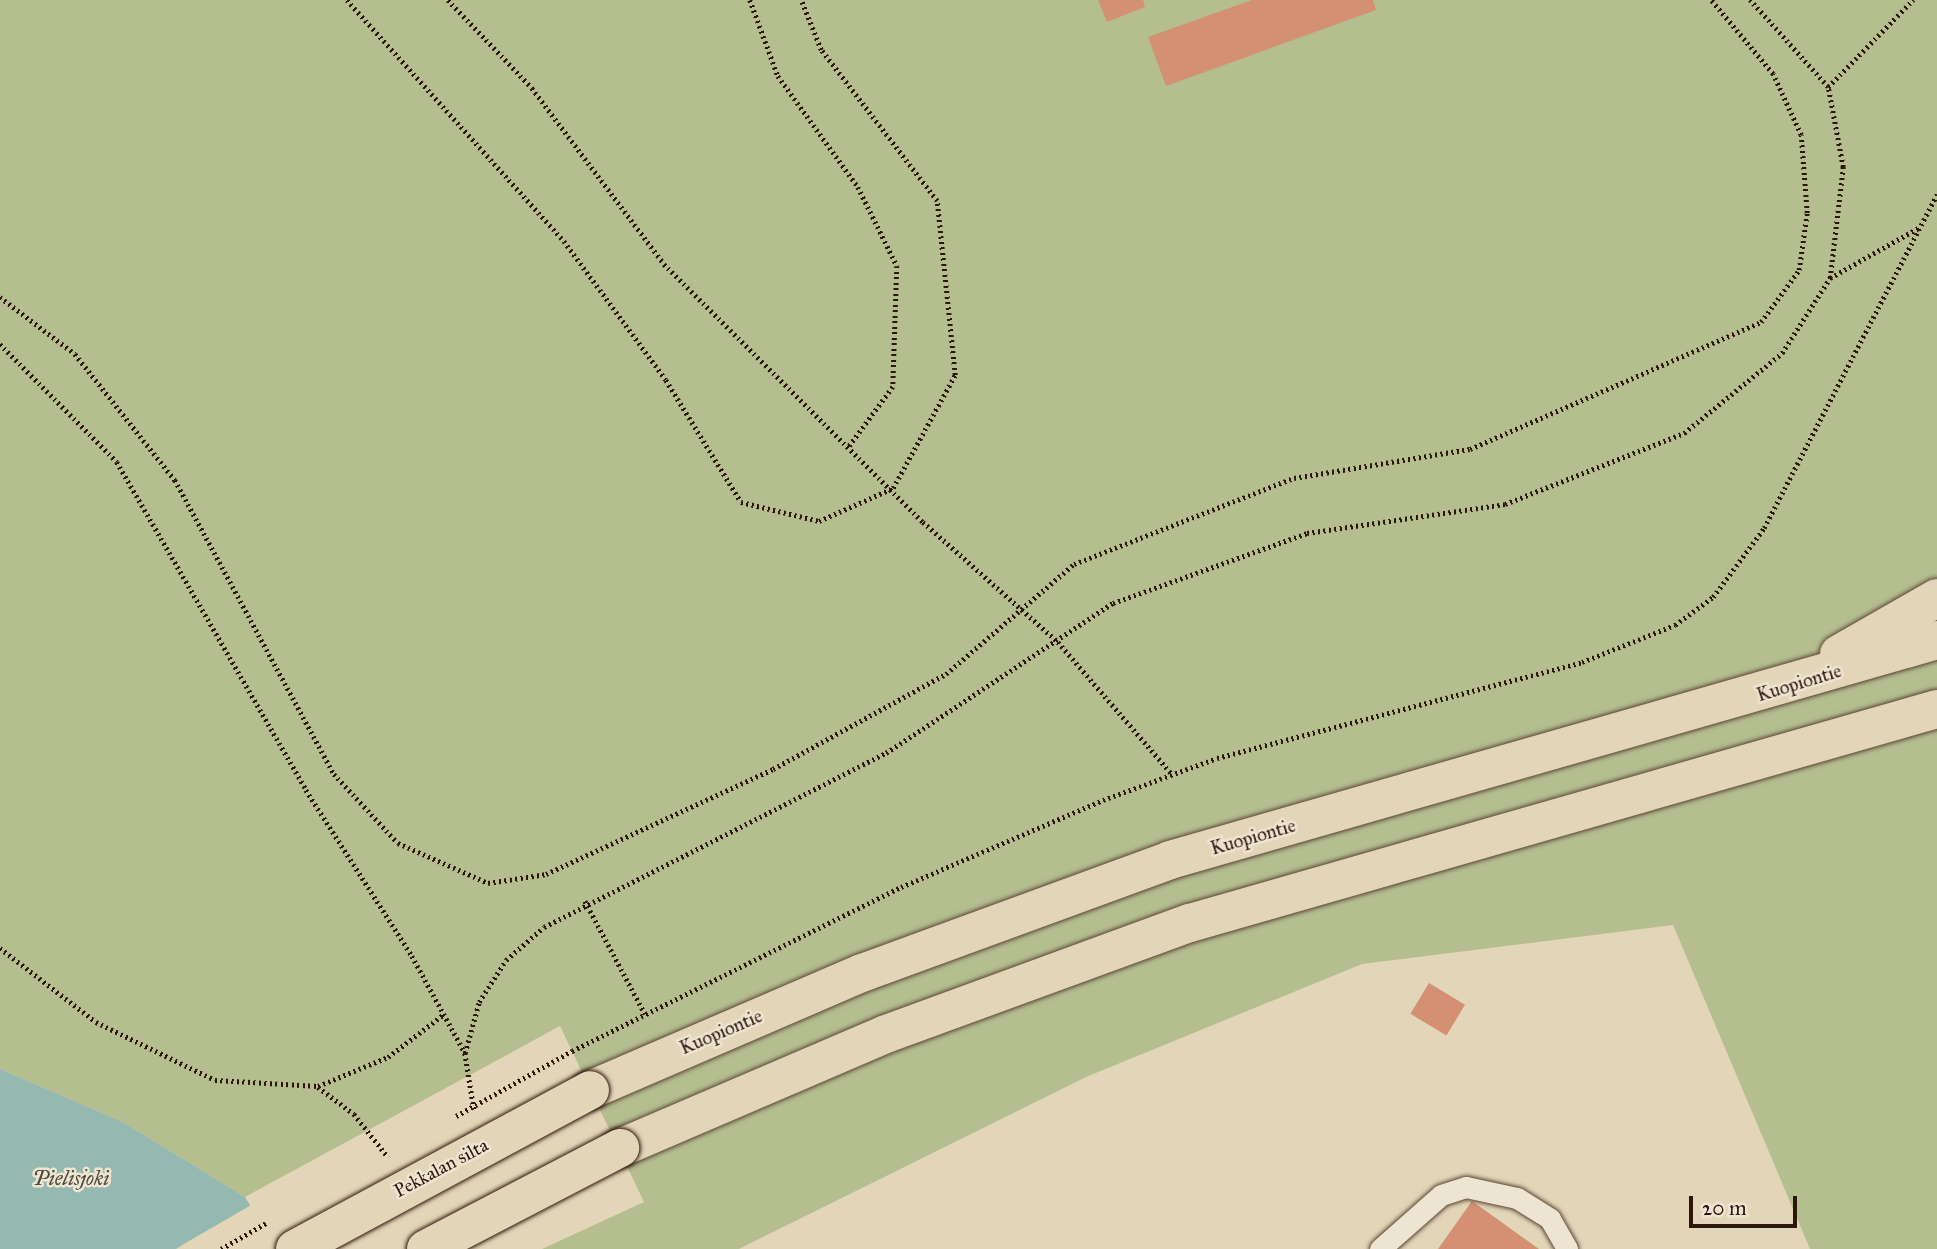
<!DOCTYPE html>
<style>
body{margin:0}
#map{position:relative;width:1937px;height:1249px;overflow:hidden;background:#e3d6b8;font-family:"IM FELL Great Primer",serif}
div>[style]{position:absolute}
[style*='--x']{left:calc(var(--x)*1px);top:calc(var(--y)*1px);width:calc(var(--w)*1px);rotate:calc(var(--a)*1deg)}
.green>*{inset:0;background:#b4be8f}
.water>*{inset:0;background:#95b9b0}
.pier>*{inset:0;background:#e3d6b8}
.building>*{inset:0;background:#d39072;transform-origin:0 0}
.path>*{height:4.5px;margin-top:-2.25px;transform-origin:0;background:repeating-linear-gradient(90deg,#2e160c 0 2px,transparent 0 5.5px)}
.roads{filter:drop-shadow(0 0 2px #5b4637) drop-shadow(0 0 2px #5b4637)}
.lane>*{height:21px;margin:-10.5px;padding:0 10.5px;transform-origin:10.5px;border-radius:10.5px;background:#ede4d1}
.highway>*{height:38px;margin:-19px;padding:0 19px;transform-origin:19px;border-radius:19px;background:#e3d6b8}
.path-bridge>*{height:4.5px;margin-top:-2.25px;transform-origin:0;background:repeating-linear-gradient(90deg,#2e160c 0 2px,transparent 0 5.5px)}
.bridges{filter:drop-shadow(0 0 2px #2e160c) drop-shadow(0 0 2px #2e160c)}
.highway-bridge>*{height:38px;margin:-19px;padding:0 19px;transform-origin:19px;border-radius:19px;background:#e3d6b8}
span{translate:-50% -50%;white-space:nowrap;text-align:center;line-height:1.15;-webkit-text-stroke:5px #ede4d1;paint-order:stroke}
.street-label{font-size:19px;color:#2e160c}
.water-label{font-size:21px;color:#4d473d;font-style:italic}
.scale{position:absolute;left:1689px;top:1196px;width:108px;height:32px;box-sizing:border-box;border:4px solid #2e160c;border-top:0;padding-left:9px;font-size:21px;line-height:24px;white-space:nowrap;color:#2e160c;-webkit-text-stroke:5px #ede4d1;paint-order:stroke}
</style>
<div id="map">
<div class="green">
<i style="clip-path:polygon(0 0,1937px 0,1937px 1249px,1810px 1249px,1673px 925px,1362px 964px,1086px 1077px,739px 1249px,542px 1249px,644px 1202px,560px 1026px,245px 1197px,123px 1122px,0 1069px)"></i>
</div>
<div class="water">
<i style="clip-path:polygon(0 1069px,123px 1122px,245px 1197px,276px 1249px,0 1249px)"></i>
</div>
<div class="pier">
<i style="clip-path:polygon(253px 1204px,279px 1249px,176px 1249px,189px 1241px)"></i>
</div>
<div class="building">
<i style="clip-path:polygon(1098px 0,1143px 0,1145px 7px,1107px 22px)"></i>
<i style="clip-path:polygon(1252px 0,1373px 0,1376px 10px,1166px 86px,1148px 37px)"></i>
<i style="left:1429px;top:983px;width:42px;height:36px;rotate:31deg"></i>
<i style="clip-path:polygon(1472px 1201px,1539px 1249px,1438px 1249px)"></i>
</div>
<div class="path">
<i style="--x:347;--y:0;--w:324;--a:48"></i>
<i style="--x:564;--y:241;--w:172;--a:53.7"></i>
<i style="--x:666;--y:380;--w:143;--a:58.4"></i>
<i style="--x:741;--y:502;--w:80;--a:13.7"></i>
<i style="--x:819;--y:521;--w:81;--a:-24"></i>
<i style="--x:893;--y:488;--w:129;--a:-61.2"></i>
<i style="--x:955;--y:375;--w:175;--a:-95.9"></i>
<i style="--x:937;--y:201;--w:190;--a:-127.5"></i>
<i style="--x:821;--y:50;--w:54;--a:-111.8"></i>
<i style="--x:448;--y:0;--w:122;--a:46.3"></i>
<i style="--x:532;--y:88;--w:220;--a:53.1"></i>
<i style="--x:664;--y:264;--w:366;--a:44.9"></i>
<i style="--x:923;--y:522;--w:181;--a:41.6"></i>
<i style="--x:1058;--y:642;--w:174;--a:49.2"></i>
<i style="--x:750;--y:0;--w:81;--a:69.8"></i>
<i style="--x:778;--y:76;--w:137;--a:54.2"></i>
<i style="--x:858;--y:187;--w:88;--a:63.7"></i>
<i style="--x:897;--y:266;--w:121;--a:91.9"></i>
<i style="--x:893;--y:387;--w:76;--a:126.4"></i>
<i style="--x:1828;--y:87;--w:122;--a:-45.7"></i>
<i style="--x:1830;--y:278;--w:103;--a:-29.5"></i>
<i style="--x:0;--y:297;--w:94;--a:37.2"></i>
<i style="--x:75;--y:354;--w:161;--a:51.6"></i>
<i style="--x:175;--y:480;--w:334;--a:61.6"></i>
<i style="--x:334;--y:774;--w:94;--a:47.2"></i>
<i style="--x:398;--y:843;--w:98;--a:24"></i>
<i style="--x:488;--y:883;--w:59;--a:-8.8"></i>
<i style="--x:546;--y:874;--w:250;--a:-24.8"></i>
<i style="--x:773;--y:769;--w:197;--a:-28.8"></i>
<i style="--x:946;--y:674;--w:169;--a:-40.7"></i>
<i style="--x:1074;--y:564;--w:236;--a:-21.4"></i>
<i style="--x:1294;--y:478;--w:178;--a:-9.4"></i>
<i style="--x:1470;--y:449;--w:318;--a:-23.6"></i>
<i style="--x:1761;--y:322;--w:64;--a:-53.8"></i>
<i style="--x:1799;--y:270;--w:58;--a:-82"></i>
<i style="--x:1807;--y:213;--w:78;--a:-94.4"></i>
<i style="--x:1801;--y:135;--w:67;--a:-114.7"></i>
<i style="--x:1773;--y:74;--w:97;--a:-130"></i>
<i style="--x:0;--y:344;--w:166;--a:45.2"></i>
<i style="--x:117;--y:462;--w:379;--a:60"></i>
<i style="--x:306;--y:790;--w:197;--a:57.4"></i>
<i style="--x:412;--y:956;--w:111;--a:61.3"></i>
<i style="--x:465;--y:1053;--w:57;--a:80.9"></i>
<i style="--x:585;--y:901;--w:128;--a:62"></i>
<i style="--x:0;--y:948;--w:121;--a:37.6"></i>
<i style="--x:96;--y:1022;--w:132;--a:26"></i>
<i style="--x:215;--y:1080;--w:103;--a:3.3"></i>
<i style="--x:318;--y:1086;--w:76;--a:-22.5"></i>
<i style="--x:388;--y:1057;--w:71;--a:-37.5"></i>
<i style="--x:572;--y:1051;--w:368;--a:-26.5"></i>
<i style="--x:901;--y:887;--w:220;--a:-23.3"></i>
<i style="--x:1103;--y:800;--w:121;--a:-20.2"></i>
<i style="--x:1217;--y:758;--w:377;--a:-14.7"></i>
<i style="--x:1582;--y:662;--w:100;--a:-21.7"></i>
<i style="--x:1675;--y:625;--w:47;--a:-36.4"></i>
<i style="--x:1713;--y:597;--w:86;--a:-53.5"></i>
<i style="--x:1764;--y:528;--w:376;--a:-62.6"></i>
<i style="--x:465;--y:1053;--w:53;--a:-74.6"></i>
<i style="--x:479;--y:1002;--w:50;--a:-57.3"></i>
<i style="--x:506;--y:960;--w:50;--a:-41"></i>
<i style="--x:544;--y:927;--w:384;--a:-27"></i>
<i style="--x:886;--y:753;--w:272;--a:-33.5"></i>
<i style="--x:1113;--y:603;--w:206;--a:-19.8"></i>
<i style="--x:1307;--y:533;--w:200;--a:-8.3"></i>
<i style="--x:1505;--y:504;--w:193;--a:-21.6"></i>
<i style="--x:1684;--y:433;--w:127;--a:-39.2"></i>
<i style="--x:1782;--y:353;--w:89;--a:-57.4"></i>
<i style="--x:1830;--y:278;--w:112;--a:-83.3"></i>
<i style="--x:1843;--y:167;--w:81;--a:-100.6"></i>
<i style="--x:1828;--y:87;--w:117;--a:-131.9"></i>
<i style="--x:318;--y:1087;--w:45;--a:36.9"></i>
<i style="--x:354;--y:1114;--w:55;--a:51.7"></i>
</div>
<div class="roads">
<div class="lane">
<i style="--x:1380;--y:1249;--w:81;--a:-41.5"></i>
<i style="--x:1441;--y:1195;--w:26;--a:-18"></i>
<i style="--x:1466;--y:1187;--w:52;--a:12.2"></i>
<i style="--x:1517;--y:1198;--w:39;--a:32"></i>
<i style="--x:1550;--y:1219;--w:34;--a:60"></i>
</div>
<div class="highway">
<i style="--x:1839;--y:654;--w:113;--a:-29.7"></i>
<i style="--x:590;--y:1090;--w:296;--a:-23.3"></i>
<i style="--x:862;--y:973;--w:328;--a:-20.1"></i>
<i style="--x:1170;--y:860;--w:798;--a:-16"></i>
<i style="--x:620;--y:1148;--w:289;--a:-23.2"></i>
<i style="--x:886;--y:1034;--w:324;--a:-20.1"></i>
<i style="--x:1190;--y:923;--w:777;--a:-15.99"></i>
</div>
</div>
<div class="path-bridge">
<i style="--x:456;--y:1116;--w:133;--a:-29.3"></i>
<i style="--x:221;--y:1249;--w:52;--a:-30"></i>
</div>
<div class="bridges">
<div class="highway-bridge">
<i style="--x:295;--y:1249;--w:335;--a:-28.3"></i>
<i style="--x:426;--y:1249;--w:219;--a:-27.5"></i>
</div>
</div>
<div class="street-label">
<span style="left:1799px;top:683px;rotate:-17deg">Kuopiontie</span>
<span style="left:1253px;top:837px;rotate:-16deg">Kuopiontie</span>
<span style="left:721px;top:1032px;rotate:-23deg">Kuopiontie</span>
<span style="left:441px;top:1168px;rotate:-28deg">Pekkalan silta</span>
</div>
<div class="water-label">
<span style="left:71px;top:1178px">Pielisjoki</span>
</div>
<div class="scale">20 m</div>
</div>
